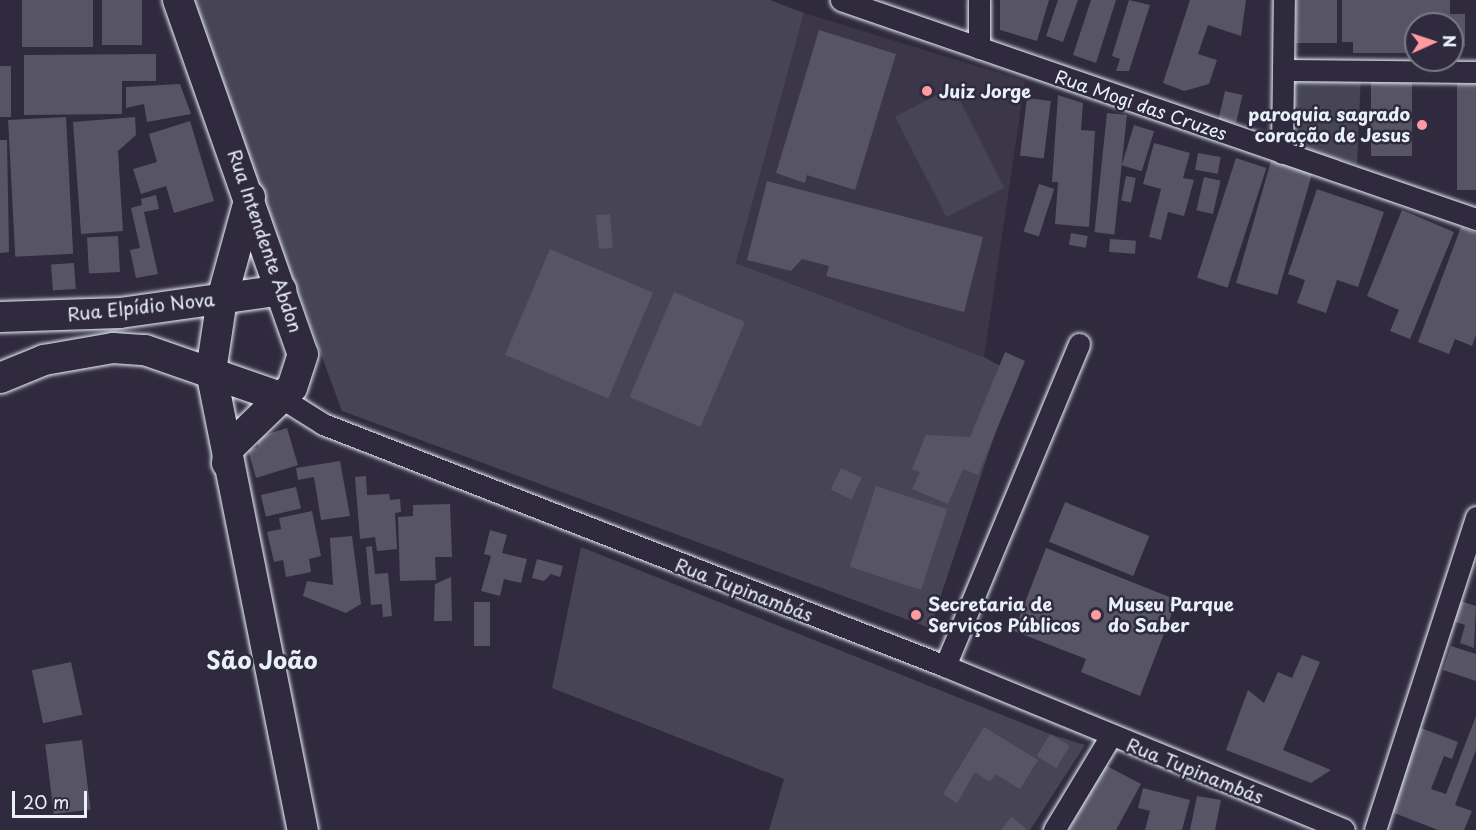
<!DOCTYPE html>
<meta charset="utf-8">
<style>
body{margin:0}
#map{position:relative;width:1476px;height:830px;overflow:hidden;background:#2f2a3d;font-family:"Playpen Sans",sans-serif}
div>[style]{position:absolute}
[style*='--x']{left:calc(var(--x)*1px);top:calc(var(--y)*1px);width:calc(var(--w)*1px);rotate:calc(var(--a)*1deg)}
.built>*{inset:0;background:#3b3749}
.green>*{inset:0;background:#464455;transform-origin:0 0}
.building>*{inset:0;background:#575565;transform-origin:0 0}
.roads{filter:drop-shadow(0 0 2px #e8f1f8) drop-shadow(0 0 2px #e8f1f8)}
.street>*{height:21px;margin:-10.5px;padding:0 10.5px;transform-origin:10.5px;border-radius:10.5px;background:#2f2a3d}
.secondary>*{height:30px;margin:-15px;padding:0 15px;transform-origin:15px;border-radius:15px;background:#2f2a3d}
.dots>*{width:16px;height:16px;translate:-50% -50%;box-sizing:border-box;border:3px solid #2f2a3d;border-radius:50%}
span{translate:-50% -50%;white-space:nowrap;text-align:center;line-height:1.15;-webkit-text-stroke:5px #2f2a3d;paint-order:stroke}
.poi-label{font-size:18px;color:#e8f1f8;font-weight:700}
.left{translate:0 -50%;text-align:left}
.right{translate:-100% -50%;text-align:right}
.street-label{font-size:18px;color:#e8f1f8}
.district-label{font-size:24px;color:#e8f1f8;font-weight:700}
.north{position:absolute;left:1404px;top:12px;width:60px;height:60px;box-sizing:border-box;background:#2f2a3d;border:2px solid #797a88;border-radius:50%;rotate:87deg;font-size:16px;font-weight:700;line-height:24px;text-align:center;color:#e8f1f8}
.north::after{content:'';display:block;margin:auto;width:21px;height:27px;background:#ff9aa2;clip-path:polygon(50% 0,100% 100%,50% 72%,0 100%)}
.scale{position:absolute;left:12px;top:791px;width:75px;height:27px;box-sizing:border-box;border:3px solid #e8f1f8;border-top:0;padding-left:8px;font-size:18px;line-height:21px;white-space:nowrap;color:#e8f1f8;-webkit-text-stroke:4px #2f2a3d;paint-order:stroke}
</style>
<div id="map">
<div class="built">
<i style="clip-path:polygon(804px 13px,1025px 81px,984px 357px,736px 263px)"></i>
</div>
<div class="green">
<i style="clip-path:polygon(190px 0,770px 0,804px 13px,736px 263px,984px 357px,1015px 374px,930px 628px,342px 411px)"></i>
<i style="clip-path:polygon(1295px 73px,1361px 74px,1357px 164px,1291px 150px)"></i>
<i style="left:953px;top:87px;width:113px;height:65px;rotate:63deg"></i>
<i style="clip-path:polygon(581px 547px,1050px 734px,1085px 745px,1030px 830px,769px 830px,784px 779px,552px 688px)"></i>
</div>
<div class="building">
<i style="left:22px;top:0;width:71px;height:47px"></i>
<i style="left:102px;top:0;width:40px;height:45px"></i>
<i style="clip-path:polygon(1000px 0,1049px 0,1037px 41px,1000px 30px)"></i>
<i style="clip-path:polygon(1058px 0,1078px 0,1063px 42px,1046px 36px)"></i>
<i style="clip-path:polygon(1091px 0,1116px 0,1096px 63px,1073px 55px)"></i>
<i style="clip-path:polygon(1129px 0,1150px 5px,1129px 71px,1116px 71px,1120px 59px,1112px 56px)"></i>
<i style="clip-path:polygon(1190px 0,1246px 0,1241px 36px,1208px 25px,1198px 54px,1217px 60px,1209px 84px,1184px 91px,1163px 83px)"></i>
<i style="left:1296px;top:0;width:41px;height:43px"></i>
<i style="clip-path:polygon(1342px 0,1450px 0,1450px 14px,1465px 14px,1465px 47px,1452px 47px,1452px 24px,1416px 24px,1416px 37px,1406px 37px,1406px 53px,1353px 53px,1353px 42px,1342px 42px)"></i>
<i style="clip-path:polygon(819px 30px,896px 54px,855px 190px,807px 175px,805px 183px,776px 173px)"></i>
<i style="clip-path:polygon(156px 54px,156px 81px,122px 81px,122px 114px,24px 115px,24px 55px)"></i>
<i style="left:0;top:66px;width:11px;height:51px"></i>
<i style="left:1371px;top:75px;width:41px;height:81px"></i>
<i style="clip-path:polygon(180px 84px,191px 114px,147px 122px,144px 104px,126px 108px,126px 87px)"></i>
<i style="left:1457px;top:84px;width:19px;height:106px"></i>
<i style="left:1225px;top:91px;width:18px;height:29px;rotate:13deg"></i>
<i style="clip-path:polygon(1058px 95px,1083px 103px,1081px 130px,1095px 131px,1089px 227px,1055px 224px,1058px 182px,1052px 182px)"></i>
<i style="left:1027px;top:98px;width:24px;height:58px;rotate:7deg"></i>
<i style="left:1107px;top:113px;width:20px;height:120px;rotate:6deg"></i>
<i style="left:66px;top:117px;width:137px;height:58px;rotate:87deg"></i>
<i style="clip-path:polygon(135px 117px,136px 135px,118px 151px,123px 231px,81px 234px,73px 122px)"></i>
<i style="clip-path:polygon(190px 121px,214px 201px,174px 213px,166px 186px,141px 194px,133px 169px,157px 162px,149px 134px)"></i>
<i style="left:1134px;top:125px;width:21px;height:42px;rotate:17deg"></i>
<i style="clip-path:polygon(0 140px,7px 140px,9px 252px,0 253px)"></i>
<i style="clip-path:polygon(1154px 143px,1190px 153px,1183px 178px,1194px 180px,1184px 216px,1168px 212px,1161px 240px,1149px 237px,1161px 189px,1143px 184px)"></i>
<i style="left:1198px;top:153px;width:23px;height:17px;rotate:10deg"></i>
<i style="left:1236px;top:158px;width:32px;height:126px;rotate:18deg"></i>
<i style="left:1271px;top:161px;width:43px;height:127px;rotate:16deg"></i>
<i style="left:1126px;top:176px;width:10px;height:25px;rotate:11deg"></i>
<i style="left:1204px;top:177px;width:17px;height:34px;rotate:13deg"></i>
<i style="clip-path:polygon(767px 181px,983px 237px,964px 312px,826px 276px,829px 266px,802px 259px,791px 271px,747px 260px)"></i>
<i style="left:1039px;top:184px;width:16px;height:50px;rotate:18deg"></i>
<i style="clip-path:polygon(1317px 189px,1384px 212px,1358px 287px,1337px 280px,1326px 313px,1297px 303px,1305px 280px,1288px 274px)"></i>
<i style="clip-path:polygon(156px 195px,159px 209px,144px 212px,158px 274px,136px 278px,130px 250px,140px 248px,131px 208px,142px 205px,141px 199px)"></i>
<i style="clip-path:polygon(1402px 210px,1454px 232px,1410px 339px,1390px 331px,1399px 310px,1367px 296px)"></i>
<i style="left:610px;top:214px;width:34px;height:14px;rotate:85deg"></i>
<i style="clip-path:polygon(1461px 227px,1476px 233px,1476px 335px,1472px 346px,1455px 339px,1449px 354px,1418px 342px)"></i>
<i style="left:1071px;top:233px;width:17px;height:12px;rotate:10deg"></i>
<i style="left:118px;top:236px;width:36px;height:31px;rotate:87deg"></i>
<i style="left:1110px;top:239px;width:26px;height:13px;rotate:4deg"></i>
<i style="left:550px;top:249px;width:112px;height:115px;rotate:23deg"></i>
<i style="left:74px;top:263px;width:26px;height:23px;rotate:86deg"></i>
<i style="left:674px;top:292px;width:77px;height:114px;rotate:23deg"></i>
<i style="clip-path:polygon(1005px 352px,1025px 361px,978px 475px,963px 469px,948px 504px,912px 489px,920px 472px,912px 469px,926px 435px,970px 437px)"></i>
<i style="clip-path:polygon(287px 428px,298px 465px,256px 478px,248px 450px,258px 447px,258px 437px)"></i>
<i style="clip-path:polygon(340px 461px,350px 516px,321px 520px,314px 477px,298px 480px,296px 468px)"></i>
<i style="left:841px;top:468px;width:23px;height:24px;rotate:25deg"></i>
<i style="clip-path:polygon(366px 476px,367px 495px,389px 494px,390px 500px,400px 499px,401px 512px,395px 513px,397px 549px,377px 551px,375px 537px,360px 539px,355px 477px)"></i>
<i style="left:876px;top:486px;width:75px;height:85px;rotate:18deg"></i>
<i style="left:296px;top:487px;width:22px;height:36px;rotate:77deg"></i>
<i style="left:1065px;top:502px;width:91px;height:43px;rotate:22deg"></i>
<i style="clip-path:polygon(450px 504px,452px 557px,435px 557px,436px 580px,400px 581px,398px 517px,413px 516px,413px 505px)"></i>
<i style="clip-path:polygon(312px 511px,321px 556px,309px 559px,311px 572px,286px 577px,283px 560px,274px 562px,267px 532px,281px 529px,279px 518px)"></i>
<i style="clip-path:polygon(490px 530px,507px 535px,502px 553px,527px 559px,521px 583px,504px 579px,500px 596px,481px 591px,491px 556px,484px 554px)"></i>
<i style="clip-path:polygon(352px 536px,361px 604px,346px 613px,303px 596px,307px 581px,333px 585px,330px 538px)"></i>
<i style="clip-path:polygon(372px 546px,375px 574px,388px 573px,392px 616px,383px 617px,382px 604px,371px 605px,366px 547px)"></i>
<i style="clip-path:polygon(1046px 548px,1177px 600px,1140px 696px,1081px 672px,1086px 659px,1014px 631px)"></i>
<i style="clip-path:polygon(537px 559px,563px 566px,560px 577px,551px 574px,544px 581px,532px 578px)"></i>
<i style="clip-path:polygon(451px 577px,452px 621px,434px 621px,435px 584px)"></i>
<i style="clip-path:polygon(1460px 601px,1476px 606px,1474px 648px,1460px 643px,1465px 625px,1453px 621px)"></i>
<i style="left:474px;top:602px;width:16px;height:44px"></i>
<i style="clip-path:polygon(1451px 646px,1476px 654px,1476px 681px,1443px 670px)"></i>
<i style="clip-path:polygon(1302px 655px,1320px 662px,1283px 750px,1331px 770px,1311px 783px,1226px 750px,1248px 690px,1264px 703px,1278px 672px,1292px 678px)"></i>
<i style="left:71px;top:662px;width:54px;height:40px;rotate:78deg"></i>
<i style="clip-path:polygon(1476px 716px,1476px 750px,1455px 805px,1472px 811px,1464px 830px,1438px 830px,1389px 811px,1421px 728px,1458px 742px,1452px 759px,1444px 756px,1431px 789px,1446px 794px)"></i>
<i style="clip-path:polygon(984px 727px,1038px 760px,1020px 789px,995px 774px,990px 782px,975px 772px,957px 803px,943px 794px)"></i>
<i style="left:1050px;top:734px;width:23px;height:26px;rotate:31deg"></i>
<i style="left:82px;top:740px;width:70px;height:37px;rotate:83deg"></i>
<i style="clip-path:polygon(1105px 765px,1141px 784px,1116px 830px,1069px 830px)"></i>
<i style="clip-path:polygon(1143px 788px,1190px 800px,1182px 830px,1145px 830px,1150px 811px,1138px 808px)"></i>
<i style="clip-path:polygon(1197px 796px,1221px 800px,1215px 830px,1190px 830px)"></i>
<i style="clip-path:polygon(1011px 817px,1028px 830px,1001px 830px)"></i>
</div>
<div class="roads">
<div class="street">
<i style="--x:841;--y:0;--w:672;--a:19.03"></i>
<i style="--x:979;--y:48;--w:48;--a:-90"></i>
<i style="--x:1286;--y:70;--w:190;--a:0.6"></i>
<i style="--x:1282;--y:153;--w:153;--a:-89.3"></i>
<i style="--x:280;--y:397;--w:51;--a:32.1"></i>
<i style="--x:323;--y:424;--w:667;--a:21.26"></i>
<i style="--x:945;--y:666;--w:431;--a:22.3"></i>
<i style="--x:945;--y:666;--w:349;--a:-67.4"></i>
<i style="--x:1054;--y:830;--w:109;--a:-58.9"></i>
<i style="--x:1375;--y:830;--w:329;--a:-72.1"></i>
</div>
<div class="secondary">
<i style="--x:178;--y:0;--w:375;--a:70.6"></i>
<i style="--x:303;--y:354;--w:35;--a:108"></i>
<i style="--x:292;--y:387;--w:88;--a:135.9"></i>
<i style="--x:229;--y:448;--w:15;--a:98"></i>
<i style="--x:250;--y:197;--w:106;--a:105.4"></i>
<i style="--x:222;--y:299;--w:73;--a:98.7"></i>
<i style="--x:211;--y:371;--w:468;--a:78.7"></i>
<i style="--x:0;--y:317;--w:120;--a:-1.9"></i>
<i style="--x:120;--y:313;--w:163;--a:-8.1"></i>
<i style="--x:0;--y:378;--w:48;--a:-22.2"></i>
<i style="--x:44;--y:360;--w:70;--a:-9.9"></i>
<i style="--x:113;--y:348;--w:32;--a:4"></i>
<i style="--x:145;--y:350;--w:143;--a:19.2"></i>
</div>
</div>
<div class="dots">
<i style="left:927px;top:91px;background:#ff9aa2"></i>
<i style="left:1422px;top:125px;background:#ff9aa2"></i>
<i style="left:916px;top:615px;background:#ff9aa2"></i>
<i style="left:1096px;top:615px;background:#ff9aa2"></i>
</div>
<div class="poi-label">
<span class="left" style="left:939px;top:91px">Juiz Jorge</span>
<span class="right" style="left:1410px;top:125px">paroquia sagrado<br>coração de Jesus</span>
<span class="left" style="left:928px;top:615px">Secretaria de<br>Serviços Públicos</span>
<span class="left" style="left:1108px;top:615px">Museu Parque<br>do Saber</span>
</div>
<div class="street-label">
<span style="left:1141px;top:105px;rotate:19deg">Rua Mogi das Cruzes</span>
<span style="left:265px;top:241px;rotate:71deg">Rua Intendente Abdon</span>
<span style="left:141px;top:307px;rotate:-6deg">Rua Elpídio Nova</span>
<span style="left:744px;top:590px;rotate:21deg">Rua Tupinambás</span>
<span style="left:1195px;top:771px;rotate:22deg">Rua Tupinambás</span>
</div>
<div class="district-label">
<span style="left:262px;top:660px">São João</span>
</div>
<div class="north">N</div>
<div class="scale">20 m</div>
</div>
